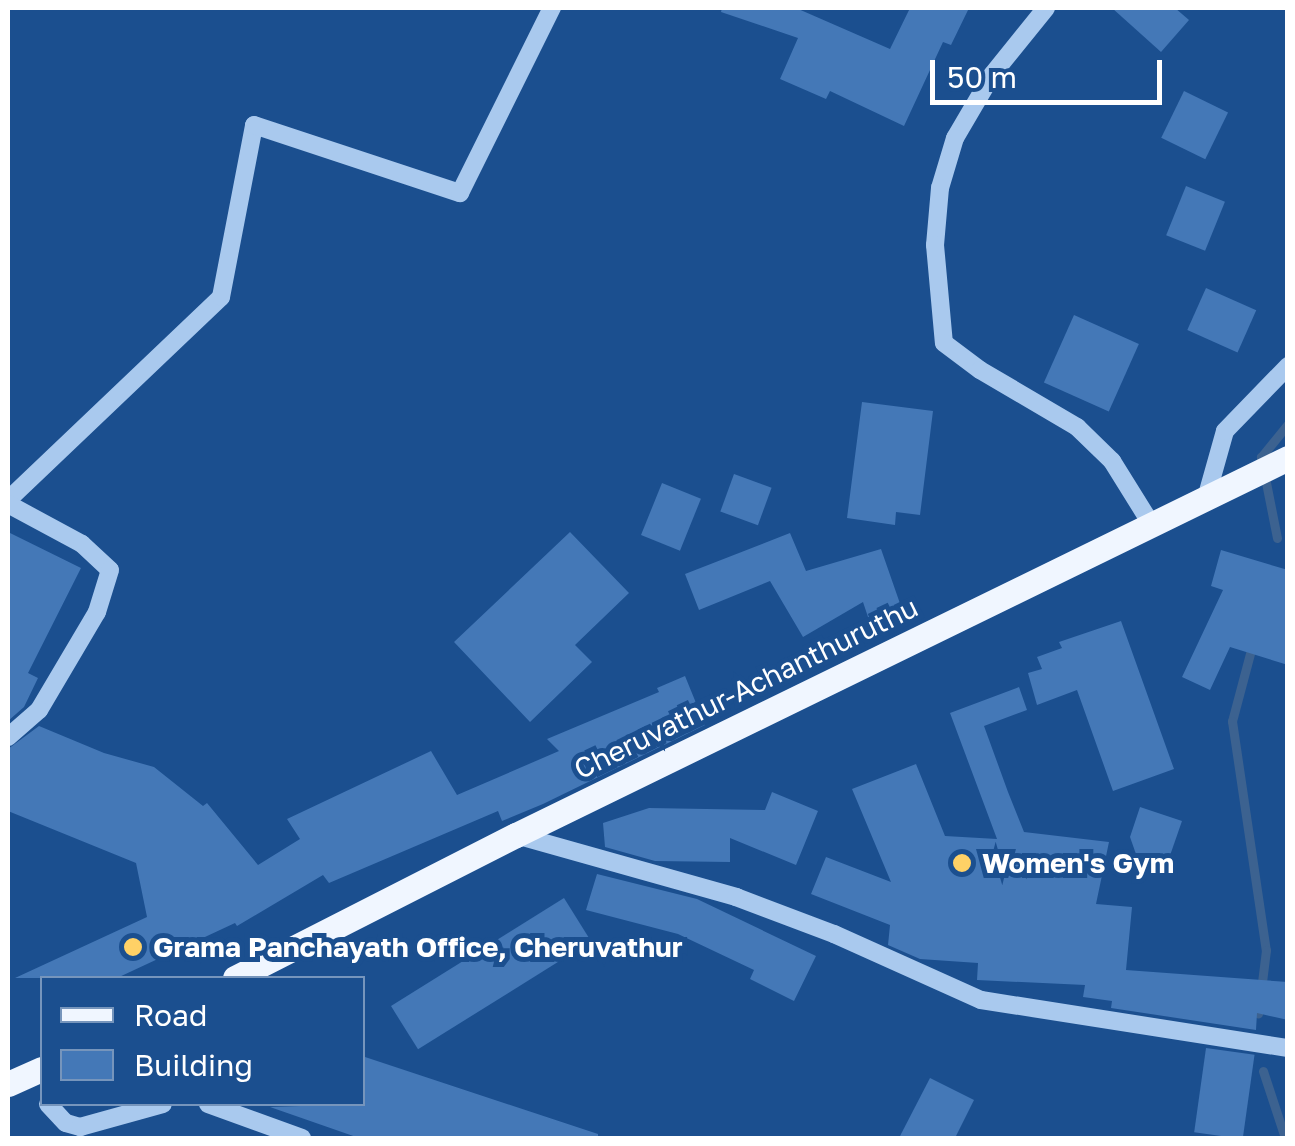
<!DOCTYPE html>
<style>
body{margin:0}
#map{position:relative;width:1295px;height:1146px;overflow:hidden;background:#1b4f8f;font-family:"Golos Text",sans-serif}
div>[style]{position:absolute}
[style*='--x']{left:calc(var(--x)*1px);top:calc(var(--y)*1px);width:calc(var(--w)*1px);rotate:calc(var(--a)*1deg)}
.stream>*{height:9px;margin:-4.5px;padding:0 4.5px;transform-origin:4.5px;border-radius:4.5px;background:#3c6290}
.building>*{inset:0;background:#4478b7;transform-origin:0 0}
.minor>*{height:18px;margin:-9px;padding:0 9px;transform-origin:9px;border-radius:9px;background:#a9c9ee}
.major>*{height:25px;margin:-12.5px;padding:0 12.5px;transform-origin:12.5px;border-radius:12.5px;background:#f0f6ff}
.dots>*{width:28px;height:28px;translate:-50% -50%;box-sizing:border-box;border:5px solid #1b4f8f;border-radius:50%}
span{translate:-50% -50%;white-space:nowrap;text-align:center;line-height:1.15;-webkit-text-stroke:10px #1b4f8f;paint-order:stroke}
.street-label{font-size:28px;color:#fff}
.poi-label{font-size:28px;color:#fff;font-weight:700}
.left{translate:0 -50%;text-align:left}
.frame{position:absolute;inset:0;border:10px solid #fff;pointer-events:none}
.legend{position:absolute;left:40px;top:976px;width:325px;height:130px;box-sizing:border-box;background:#1b4f8f;border:2px solid #7695bc;margin:0;padding:12px 18px;list-style:none;font-size:30px;color:#fff}
.legend li{display:flex;align-items:center;gap:20px;height:50px}
.legend b{width:50px;border:2px solid #7695bc}
.scale{position:absolute;left:930px;top:60px;width:232px;height:45px;box-sizing:border-box;border:5px solid #fff;border-top:0;padding-left:12px;font-size:30px;line-height:35px;white-space:nowrap;color:#fff;-webkit-text-stroke:8px #1b4f8f;paint-order:stroke}
</style>
<div id="map">
<div class="stream">
<i style="--x:1277;--y:538;--w:83;--a:-101.2"></i>
<i style="--x:1261;--y:457;--w:43;--a:-50.7"></i>
<i style="--x:1252;--y:646;--w:78;--a:104.9"></i>
<i style="--x:1232;--y:721;--w:232;--a:81.6"></i>
<i style="--x:1266;--y:950;--w:64;--a:97.1"></i>
<i style="--x:1263;--y:1071;--w:71;--a:71.8"></i>
</div>
<div class="building">
<i style="clip-path:polygon(722px 8px,796px 8px,890px 49px,910px 8px,969px 8px,951px 45px,943px 42px,904px 126px,830px 91px,826px 99px,780px 79px,798px 38px,721px 12px)"></i>
<i style="clip-path:polygon(1112px 8px,1175px 8px,1189px 20px,1161px 52px)"></i>
<i style="left:1184px;top:91px;width:49px;height:52px;rotate:26deg"></i>
<i style="left:1186px;top:186px;width:42px;height:53px;rotate:22deg"></i>
<i style="left:1206px;top:288px;width:55px;height:46px;rotate:24deg"></i>
<i style="left:1074px;top:315px;width:71px;height:74px;rotate:24deg"></i>
<i style="clip-path:polygon(862px 402px,933px 411px,920px 515px,896px 512px,895px 525px,847px 518px)"></i>
<i style="left:734px;top:474px;width:40px;height:40px;rotate:20deg"></i>
<i style="left:662px;top:483px;width:42px;height:56px;rotate:22deg"></i>
<i style="clip-path:polygon(8px 532px,81px 568px,28px 673px,38px 678px,24px 707px,8px 721px)"></i>
<i style="clip-path:polygon(570px 532px,629px 593px,575px 645px,592px 662px,530px 722px,454px 642px)"></i>
<i style="clip-path:polygon(790px 533px,806px 571px,881px 549px,904px 615px,871px 626px,863px 602px,803px 637px,770px 581px,699px 610px,685px 574px)"></i>
<i style="clip-path:polygon(1221px 550px,1288px 570px,1288px 665px,1230px 647px,1210px 690px,1182px 677px,1223px 590px,1211px 586px)"></i>
<i style="clip-path:polygon(1121px 621px,1174px 769px,1113px 791px,1077px 690px,1037px 705px,1028px 673px,1042px 669px,1037px 657px,1062px 648px,1059px 642px)"></i>
<i style="clip-path:polygon(685px 676px,705px 725px,543px 804px,502px 821px,498px 811px,329px 883px,323px 875px,237px 926px,235px 923px,117px 978px,15px 978px,147px 917px,136px 863px,8px 811px,8px 749px,39px 726px,104px 753px,154px 767px,203px 806px,207px 803px,258px 865px,300px 839px,287px 819px,431px 751px,457px 795px,559px 751px,547px 739px,659px 692px,657px 688px)"></i>
<i style="clip-path:polygon(1019px 687px,1027px 710px,984px 726px,1008px 792px,1024px 832px,1109px 842px,1096px 904px,1132px 907px,1126px 970px,1288px 982px,1288px 1020px,1257px 1013px,1256px 1030px,1111px 1008px,1112px 1001px,1083px 997px,1085px 985px,977px 980px,978px 963px,920px 959px,888px 945px,890px 925px,811px 894px,826px 857px,891px 882px,852px 789px,916px 764px,945px 836px,997px 839px,950px 713px)"></i>
<i style="clip-path:polygon(772px 792px,818px 811px,796px 865px,730px 838px,730px 862px,655px 861px,605px 847px,603px 823px,649px 808px,765px 810px)"></i>
<i style="clip-path:polygon(1140px 807px,1182px 821px,1166px 867px,1137px 857px,1130px 837px)"></i>
<i style="clip-path:polygon(597px 874px,697px 899px,816px 956px,794px 1001px,750px 979px,754px 970px,678px 934px,586px 910px)"></i>
<i style="left:564px;top:898px;width:51px;height:204px;rotate:58deg"></i>
<i style="left:1206px;top:1048px;width:49px;height:85px;rotate:8deg"></i>
<i style="clip-path:polygon(362px 1056px,598px 1134px,598px 1138px,359px 1138px,270px 1107px,362px 1104px)"></i>
<i style="clip-path:polygon(930px 1078px,974px 1100px,955px 1138px,899px 1138px)"></i>
</div>
<div class="minor">
<i style="--x:1046;--y:8;--w:86;--a:128.9"></i>
<i style="--x:992;--y:75;--w:73;--a:120.4"></i>
<i style="--x:955;--y:138;--w:52;--a:106.7"></i>
<i style="--x:940;--y:188;--w:57;--a:95"></i>
<i style="--x:935;--y:245;--w:98;--a:84.8"></i>
<i style="--x:944;--y:343;--w:45;--a:36.9"></i>
<i style="--x:980;--y:370;--w:113;--a:30.4"></i>
<i style="--x:1077;--y:427;--w:49;--a:44.2"></i>
<i style="--x:1112;--y:461;--w:72;--a:58.1"></i>
<i style="--x:1207;--y:495;--w:66;--a:-74.3"></i>
<i style="--x:1225;--y:431;--w:91;--a:-45.9"></i>
<i style="--x:8;--y:500;--w:294;--a:-43.6"></i>
<i style="--x:221;--y:297;--w:175;--a:-79.1"></i>
<i style="--x:254;--y:125;--w:217;--a:18.3"></i>
<i style="--x:460;--y:193;--w:207;--a:-63.6"></i>
<i style="--x:8;--y:504;--w:84;--a:28.4"></i>
<i style="--x:82;--y:544;--w:38;--a:43"></i>
<i style="--x:110;--y:570;--w:44;--a:107.2"></i>
<i style="--x:97;--y:612;--w:114;--a:120.6"></i>
<i style="--x:39;--y:710;--w:41;--a:138.9"></i>
<i style="--x:516;--y:835;--w:229;--a:15.7"></i>
<i style="--x:736;--y:897;--w:105;--a:20.7"></i>
<i style="--x:834;--y:934;--w:161;--a:24.2"></i>
<i style="--x:981;--y:1000;--w:311;--a:8.9"></i>
<i style="--x:48;--y:1104;--w:26;--a:47"></i>
<i style="--x:66;--y:1123;--w:15;--a:16"></i>
<i style="--x:80;--y:1127;--w:86;--a:-15.5"></i>
<i style="--x:208;--y:1104;--w:100;--a:19.9"></i>
</div>
<div class="major">
<i style="--x:235;--y:978;--w:315;--a:-27"></i>
<i style="--x:516;--y:835;--w:859;--a:-26.03"></i>
<i style="--x:8;--y:1084;--w:37;--a:-24"></i>
</div>
<div class="dots">
<i style="left:962px;top:863px;background:#ffd166"></i>
<i style="left:133px;top:947px;background:#ffd166"></i>
</div>
<div class="street-label">
<span style="left:746px;top:688px;rotate:-26deg">Cheruvathur-Achanthuruthu</span>
</div>
<div class="poi-label">
<span class="left" style="left:982px;top:863px">Women's Gym</span>
<span class="left" style="left:153px;top:947px">Grama Panchayath Office, Cheruvathur</span>
</div>
<div class="frame"></div>
<ul class="legend">
<li><b style="height:12px;background:#f0f6ff"></b>Road</li>
<li><b style="height:28px;background:#4478b7"></b>Building</li>
</ul>
<div class="scale">50 m</div>
</div>
